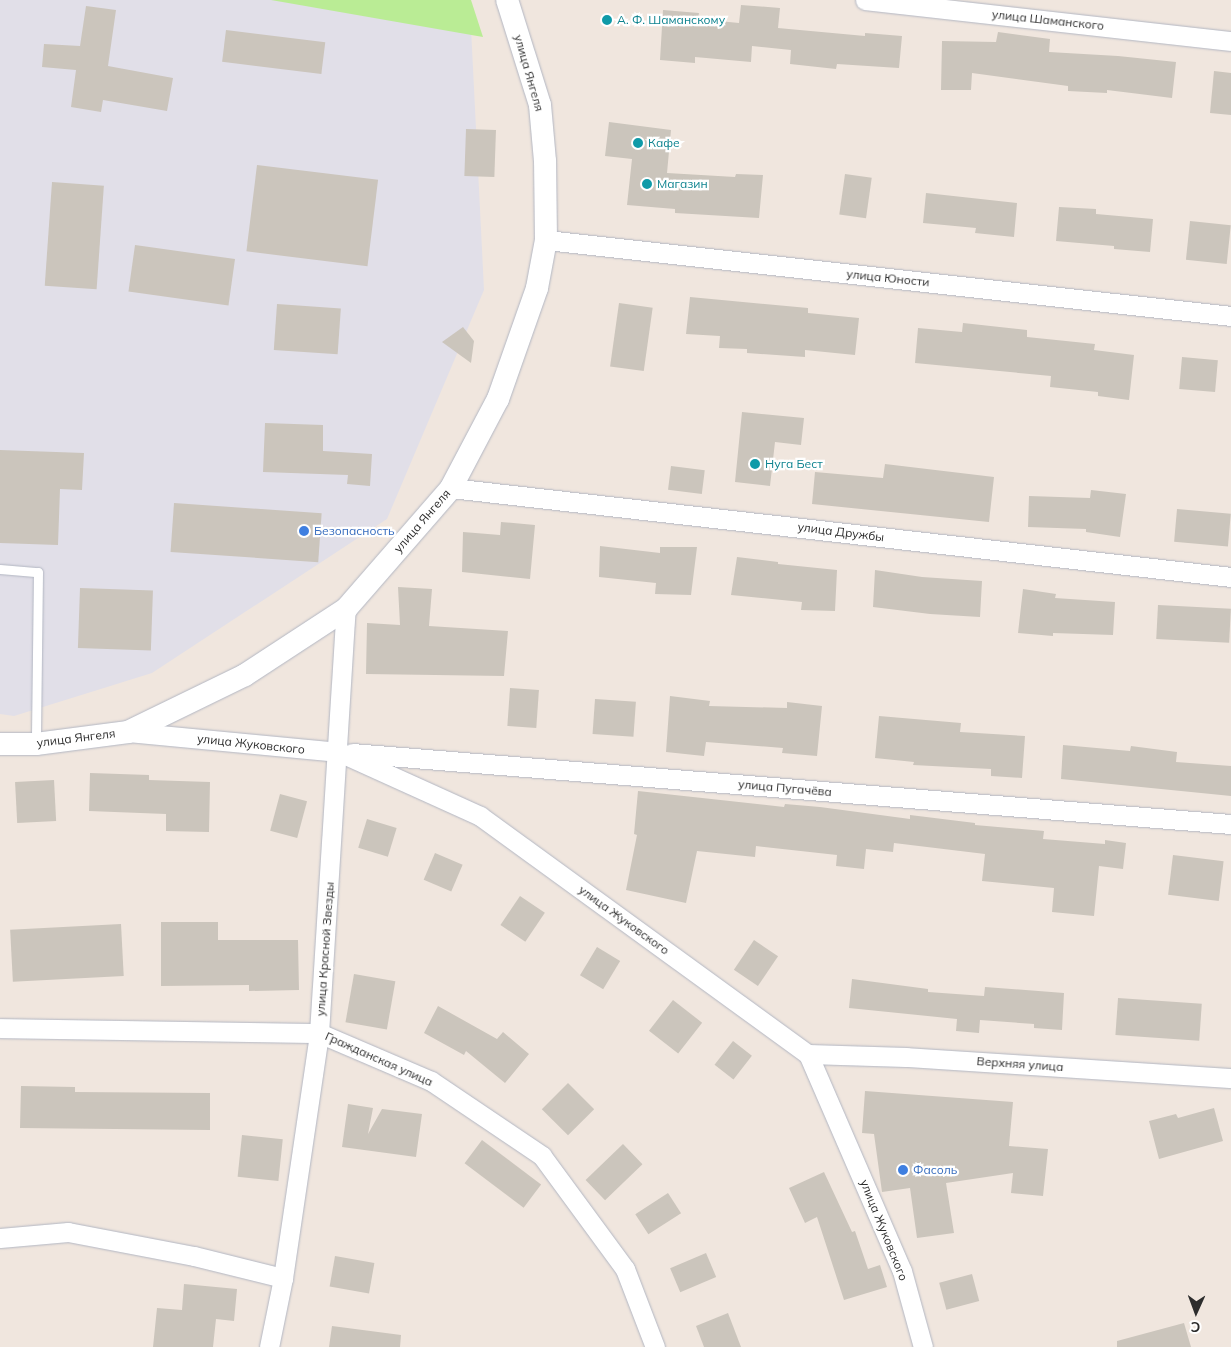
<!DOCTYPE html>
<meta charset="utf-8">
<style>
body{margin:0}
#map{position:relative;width:1231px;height:1347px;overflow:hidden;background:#f0e6de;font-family:Mulish,sans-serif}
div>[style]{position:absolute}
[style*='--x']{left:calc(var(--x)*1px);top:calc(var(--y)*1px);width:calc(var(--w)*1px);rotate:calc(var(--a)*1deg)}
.industrial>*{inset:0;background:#e1dfe8}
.green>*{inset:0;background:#baec95}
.building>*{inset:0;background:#cbc5bc;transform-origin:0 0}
.roads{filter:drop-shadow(0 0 1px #b2b6c2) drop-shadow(0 0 1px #b2b6c2)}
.service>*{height:9px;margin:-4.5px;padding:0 4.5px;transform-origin:4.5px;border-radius:4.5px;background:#fff}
.minor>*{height:19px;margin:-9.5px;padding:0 9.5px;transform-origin:9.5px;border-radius:9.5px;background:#fff}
.tertiary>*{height:22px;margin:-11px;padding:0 11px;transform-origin:11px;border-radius:11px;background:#fff}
.dots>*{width:14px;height:14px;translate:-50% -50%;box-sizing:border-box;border:2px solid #fff;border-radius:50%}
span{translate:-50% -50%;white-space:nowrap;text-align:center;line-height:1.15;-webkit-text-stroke:4.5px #fff;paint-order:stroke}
.culture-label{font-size:12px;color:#0d838f}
.left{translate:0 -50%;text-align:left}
.street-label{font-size:12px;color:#2d2d2d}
.shop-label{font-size:12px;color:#366cbe}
.north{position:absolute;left:1171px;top:1287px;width:50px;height:50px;-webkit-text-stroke:4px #fff;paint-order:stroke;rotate:182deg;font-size:14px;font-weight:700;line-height:20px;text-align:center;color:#2d2d2d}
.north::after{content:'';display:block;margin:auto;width:18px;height:22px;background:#2d2d2d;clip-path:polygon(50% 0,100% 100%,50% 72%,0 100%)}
</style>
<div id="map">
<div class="industrial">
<i style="clip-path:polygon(0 0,442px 0,471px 28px,484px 290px,387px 519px,152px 673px,14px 716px,0 714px)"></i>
</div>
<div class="green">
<i style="clip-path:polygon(271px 0,471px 0,483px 37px)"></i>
</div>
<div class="building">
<i style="clip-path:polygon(741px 5px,780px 8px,778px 28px,865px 36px,865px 33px,902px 36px,899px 68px,837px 64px,836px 69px,790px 64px,791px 50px,752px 46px,751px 62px,695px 57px,695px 63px,660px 60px,663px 10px,699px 13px,698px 19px,739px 23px)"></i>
<i style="clip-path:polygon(86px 6px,116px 10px,108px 66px,173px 78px,167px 111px,103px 100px,101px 112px,71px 107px,76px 70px,42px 67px,44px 44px,80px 46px)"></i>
<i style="left:226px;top:30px;width:100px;height:32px;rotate:7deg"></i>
<i style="clip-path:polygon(998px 32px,1050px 39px,1049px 52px,1118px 56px,1176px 62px,1172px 98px,1107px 90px,1107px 93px,1068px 91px,1068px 86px,972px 73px,971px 90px,941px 90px,942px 41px,996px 42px)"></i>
<i style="clip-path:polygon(1214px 71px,1231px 73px,1231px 115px,1210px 113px)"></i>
<i style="clip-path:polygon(609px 122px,671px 130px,667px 173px,735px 177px,736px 174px,763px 175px,759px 218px,675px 213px,675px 209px,627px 205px,632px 159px,605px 156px)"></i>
<i style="left:466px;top:129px;width:30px;height:47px;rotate:2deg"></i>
<i style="left:257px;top:165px;width:122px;height:87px;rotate:7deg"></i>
<i style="left:845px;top:174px;width:27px;height:41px;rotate:8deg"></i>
<i style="left:52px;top:182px;width:52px;height:104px;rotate:4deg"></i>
<i style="clip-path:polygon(926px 193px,1017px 203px,1014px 237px,975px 233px,976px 228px,923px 223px)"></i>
<i style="clip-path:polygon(1059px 207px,1096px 209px,1096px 214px,1153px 219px,1150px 252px,1114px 249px,1114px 246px,1056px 241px)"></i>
<i style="left:1190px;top:221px;width:41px;height:39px;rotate:6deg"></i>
<i style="left:135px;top:245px;width:101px;height:47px;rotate:8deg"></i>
<i style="clip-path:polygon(690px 297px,808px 308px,808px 313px,859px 318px,855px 355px,805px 350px,805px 357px,747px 353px,747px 349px,719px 348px,720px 336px,686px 334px)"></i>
<i style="left:619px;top:303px;width:34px;height:64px;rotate:8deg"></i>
<i style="left:277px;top:304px;width:64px;height:46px;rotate:4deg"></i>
<i style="clip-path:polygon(963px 323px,1027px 330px,1027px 337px,1095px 344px,1094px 350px,1134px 355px,1129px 400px,1098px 396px,1098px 392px,1050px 387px,1051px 376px,915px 363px,918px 328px,962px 332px)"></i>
<i style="clip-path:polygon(463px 327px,474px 341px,471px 363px,442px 342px)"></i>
<i style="left:1182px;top:357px;width:36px;height:32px;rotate:5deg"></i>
<i style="clip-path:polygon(742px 412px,804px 418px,801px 445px,775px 442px,770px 486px,735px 482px)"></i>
<i style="clip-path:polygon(265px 423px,323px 425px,323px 451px,372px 454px,370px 486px,347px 484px,348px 475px,263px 472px)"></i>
<i style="clip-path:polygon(0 450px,84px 453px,82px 490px,60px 489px,58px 545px,0 543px)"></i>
<i style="clip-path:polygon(885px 464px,994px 477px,989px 522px,812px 504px,815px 472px,883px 478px)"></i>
<i style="left:671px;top:466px;width:34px;height:24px;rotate:7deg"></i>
<i style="clip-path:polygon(1091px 490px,1126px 494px,1120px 537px,1086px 532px,1086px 529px,1028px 527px,1029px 496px,1090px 498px)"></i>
<i style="left:174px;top:503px;width:148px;height:49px;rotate:4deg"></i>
<i style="left:1177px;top:509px;width:54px;height:33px;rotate:5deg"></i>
<i style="clip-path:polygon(501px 522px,535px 525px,530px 579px,462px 572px,463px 532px,500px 535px)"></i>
<i style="clip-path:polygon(600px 546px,660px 553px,660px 547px,697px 547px,691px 595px,655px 594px,656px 583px,599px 577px)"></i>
<i style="clip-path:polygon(737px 557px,778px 562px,778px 564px,837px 570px,835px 611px,801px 610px,802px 602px,731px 595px)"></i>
<i style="clip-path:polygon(875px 570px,922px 577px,982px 581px,980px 617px,930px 614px,873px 607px)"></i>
<i style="clip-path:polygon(398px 587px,432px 589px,429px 626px,508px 631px,504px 676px,366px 674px,367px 623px,400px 625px)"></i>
<i style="left:80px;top:588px;width:73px;height:60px;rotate:2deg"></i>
<i style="clip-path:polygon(1023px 589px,1056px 594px,1055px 598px,1115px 602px,1113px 635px,1053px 633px,1053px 636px,1018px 633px)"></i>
<i style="left:1158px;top:605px;width:73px;height:34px;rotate:3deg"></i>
<i style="left:510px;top:688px;width:29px;height:38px;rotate:4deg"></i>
<i style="clip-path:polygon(670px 696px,710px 701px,709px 706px,787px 708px,787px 702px,822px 706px,817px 756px,782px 753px,783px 748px,706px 742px,704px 756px,666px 752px)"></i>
<i style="left:595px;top:699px;width:41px;height:35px;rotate:4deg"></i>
<i style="clip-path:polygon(879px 716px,961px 723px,960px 732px,1025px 736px,1022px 778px,991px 776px,991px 769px,913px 765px,914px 762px,875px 758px)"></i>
<i style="clip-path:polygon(1063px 745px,1130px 751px,1131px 746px,1177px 752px,1176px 762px,1231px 766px,1231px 796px,1061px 779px)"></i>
<i style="clip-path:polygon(90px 773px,149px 775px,149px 780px,210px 782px,209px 832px,166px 831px,166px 814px,89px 811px)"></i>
<i style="left:54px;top:780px;width:41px;height:39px;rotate:87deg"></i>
<i style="clip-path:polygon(638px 791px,784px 807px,785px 804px,820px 807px,910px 819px,910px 815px,975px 823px,975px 825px,1044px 831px,1043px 839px,1105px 844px,1105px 840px,1126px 843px,1123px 869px,1099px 866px,1094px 916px,1052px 912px,1054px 888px,982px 881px,985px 854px,894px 843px,893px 852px,866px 849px,864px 869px,836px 866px,837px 855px,756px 846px,755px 857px,697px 851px,686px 903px,626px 890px,637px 835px,634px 834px)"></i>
<i style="left:280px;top:794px;width:28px;height:38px;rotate:15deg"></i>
<i style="left:367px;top:819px;width:31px;height:30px;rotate:17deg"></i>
<i style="left:435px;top:853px;width:30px;height:29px;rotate:23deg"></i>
<i style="left:1173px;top:855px;width:51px;height:40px;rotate:7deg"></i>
<i style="left:520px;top:896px;width:30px;height:35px;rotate:34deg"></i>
<i style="clip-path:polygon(161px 922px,218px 922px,218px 940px,298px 940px,299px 990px,249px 991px,249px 985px,161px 986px)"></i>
<i style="left:121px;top:924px;width:52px;height:111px;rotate:87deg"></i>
<i style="left:754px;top:940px;width:29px;height:36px;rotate:34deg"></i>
<i style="left:597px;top:947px;width:27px;height:33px;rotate:31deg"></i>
<i style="left:354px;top:974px;width:42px;height:49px;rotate:10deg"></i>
<i style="clip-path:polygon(852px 979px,928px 989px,928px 992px,984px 996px,985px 987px,1064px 993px,1062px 1030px,1034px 1028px,1034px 1024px,980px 1020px,979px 1033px,956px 1031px,957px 1019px,849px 1008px)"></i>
<i style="left:1118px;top:998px;width:84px;height:37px;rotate:4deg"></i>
<i style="left:673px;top:1000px;width:37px;height:39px;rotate:38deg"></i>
<i style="clip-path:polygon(438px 1006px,497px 1039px,503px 1032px,529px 1054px,505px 1083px,466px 1051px,464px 1055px,424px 1033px)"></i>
<i style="left:733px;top:1041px;width:24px;height:30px;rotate:38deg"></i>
<i style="left:568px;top:1083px;width:37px;height:37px;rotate:45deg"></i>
<i style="clip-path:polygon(21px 1086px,75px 1087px,75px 1092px,210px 1093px,210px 1130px,20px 1128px)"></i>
<i style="clip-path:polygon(865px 1091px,1013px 1102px,1009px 1146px,1048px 1149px,1043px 1196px,1011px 1193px,1013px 1173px,946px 1183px,954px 1233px,917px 1238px,910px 1188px,882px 1192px,874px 1134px,862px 1133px)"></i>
<i style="clip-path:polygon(348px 1104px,373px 1108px,368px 1134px,382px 1109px,422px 1114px,416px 1157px,342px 1147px)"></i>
<i style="clip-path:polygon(1214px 1108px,1223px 1141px,1159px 1159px,1149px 1121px,1176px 1114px,1178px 1118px)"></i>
<i style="left:242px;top:1135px;width:41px;height:42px;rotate:6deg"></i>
<i style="left:482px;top:1140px;width:74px;height:29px;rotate:37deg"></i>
<i style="left:623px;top:1144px;width:28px;height:52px;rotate:46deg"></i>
<i style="clip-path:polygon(824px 1172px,852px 1232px,855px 1231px,868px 1269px,880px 1265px,887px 1287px,844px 1300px,817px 1217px,805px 1223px,789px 1188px)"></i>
<i style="left:668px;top:1193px;width:24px;height:39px;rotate:57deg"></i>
<i style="left:706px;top:1253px;width:26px;height:39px;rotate:67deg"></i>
<i style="left:335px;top:1256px;width:40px;height:31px;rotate:10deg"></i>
<i style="left:972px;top:1274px;width:28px;height:34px;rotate:75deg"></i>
<i style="clip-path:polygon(184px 1284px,237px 1289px,234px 1321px,216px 1319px,213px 1347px,153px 1347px,157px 1308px,182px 1310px)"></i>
<i style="clip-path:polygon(728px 1313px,741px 1347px,704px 1347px,696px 1326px)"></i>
<i style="clip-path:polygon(1184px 1323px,1191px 1347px,1117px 1347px,1117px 1341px)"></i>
<i style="clip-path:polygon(332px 1326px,401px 1335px,400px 1347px,329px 1347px)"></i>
</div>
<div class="roads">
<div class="service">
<i style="--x:0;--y:569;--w:38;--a:5"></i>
<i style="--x:38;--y:572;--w:171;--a:90.7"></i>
</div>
<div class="minor">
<i style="--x:865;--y:0;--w:368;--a:6.4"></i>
<i style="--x:546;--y:240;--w:689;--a:6.33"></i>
<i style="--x:451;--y:488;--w:785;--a:6.51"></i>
<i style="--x:128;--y:732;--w:212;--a:5.4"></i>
<i style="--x:339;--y:752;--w:155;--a:24.4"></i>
<i style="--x:480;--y:816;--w:405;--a:36"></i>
<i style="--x:808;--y:1054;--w:236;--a:66.6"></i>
<i style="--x:902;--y:1271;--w:79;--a:74.6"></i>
<i style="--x:352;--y:753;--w:882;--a:4.62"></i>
<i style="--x:0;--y:1028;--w:319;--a:0.9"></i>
<i style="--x:319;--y:1033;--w:122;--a:23.2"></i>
<i style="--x:431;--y:1081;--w:134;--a:34"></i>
<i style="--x:542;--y:1156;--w:140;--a:53.7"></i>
<i style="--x:625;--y:1269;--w:84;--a:69"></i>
<i style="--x:808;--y:1054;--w:98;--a:1.8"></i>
<i style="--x:906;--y:1057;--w:326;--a:3.7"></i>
<i style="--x:0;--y:1238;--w:68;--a:-5"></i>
<i style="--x:68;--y:1232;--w:128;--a:10.8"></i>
<i style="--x:194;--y:1256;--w:92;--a:13.9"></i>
<i style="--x:269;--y:1347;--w:70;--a:-78.5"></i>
<i style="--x:283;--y:1278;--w:248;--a:-81.6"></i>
<i style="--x:319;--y:1033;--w:425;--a:-86.4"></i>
</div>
<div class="tertiary">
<i style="--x:0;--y:744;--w:36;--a:0"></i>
<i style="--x:36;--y:744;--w:93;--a:-7.4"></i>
<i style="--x:128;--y:732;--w:130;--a:-26"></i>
<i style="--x:245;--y:675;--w:121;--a:-33.2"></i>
<i style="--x:346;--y:609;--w:160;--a:-49"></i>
<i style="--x:451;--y:488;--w:101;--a:-62.2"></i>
<i style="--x:498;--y:399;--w:118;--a:-70.6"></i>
<i style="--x:537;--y:288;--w:49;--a:-79.4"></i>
<i style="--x:546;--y:240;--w:79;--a:-90.7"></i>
<i style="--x:545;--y:161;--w:56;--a:-95.1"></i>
<i style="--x:540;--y:105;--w:110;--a:-107.4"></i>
</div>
</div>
<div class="dots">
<i style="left:607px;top:20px;background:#0f9aa8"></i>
<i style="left:638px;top:143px;background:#0f9aa8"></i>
<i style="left:647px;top:184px;background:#0f9aa8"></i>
<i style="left:755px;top:464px;background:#0f9aa8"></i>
<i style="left:304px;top:531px;background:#3f7fe0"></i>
<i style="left:903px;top:1170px;background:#3f7fe0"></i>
</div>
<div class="culture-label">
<span class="left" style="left:617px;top:20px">А. Ф. Шаманскому</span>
<span class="left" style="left:648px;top:143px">Кафе</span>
<span class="left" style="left:657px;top:184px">Магазин</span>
<span class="left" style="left:765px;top:464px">Нуга Бест</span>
</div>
<div class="street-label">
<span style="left:1048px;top:20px;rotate:6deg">улица Шаманского</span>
<span style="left:529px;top:73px;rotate:74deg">улица Янгеля</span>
<span style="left:888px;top:278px;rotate:6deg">улица Юности</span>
<span style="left:422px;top:521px;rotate:-49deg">улица Янгеля</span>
<span style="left:841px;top:532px;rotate:7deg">улица Дружбы</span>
<span style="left:76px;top:738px;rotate:-7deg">улица Янгеля</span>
<span style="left:251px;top:744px;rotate:6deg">улица Жуковского</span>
<span style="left:785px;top:788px;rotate:5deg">улица Пугачёва</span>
<span style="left:624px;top:920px;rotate:36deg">улица Жуковского</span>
<span style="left:325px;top:949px;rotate:-86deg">улица Красной Звезды</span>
<span style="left:379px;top:1059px;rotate:24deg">Гражданская улица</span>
<span style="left:1020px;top:1064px;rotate:4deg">Верхняя улица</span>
<span style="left:884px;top:1230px;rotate:68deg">улица Жуковского</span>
</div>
<div class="shop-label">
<span class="left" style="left:314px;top:531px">Безопасность</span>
<span class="left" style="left:913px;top:1170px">Фасоль</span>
</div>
<div class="north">С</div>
</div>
